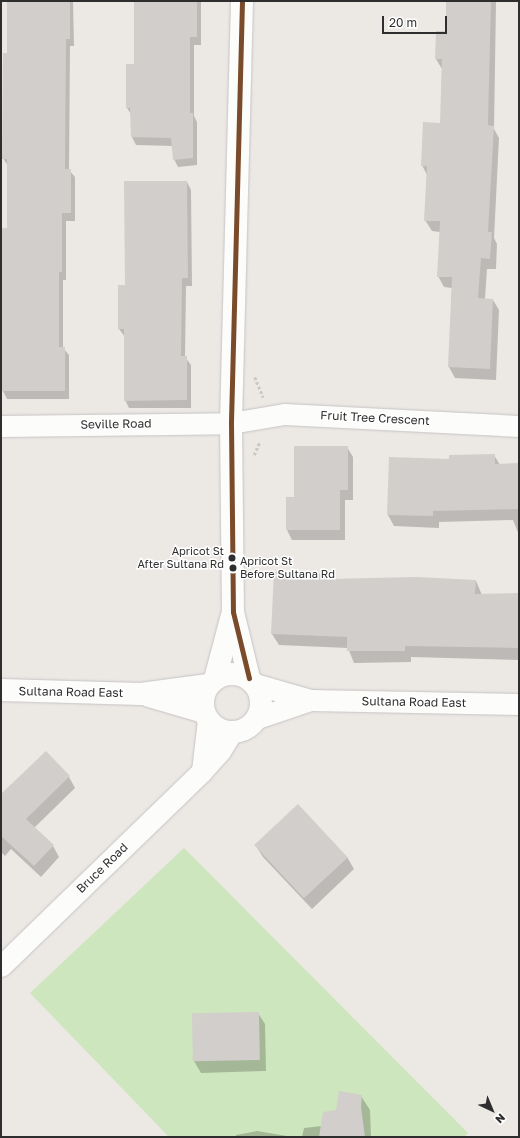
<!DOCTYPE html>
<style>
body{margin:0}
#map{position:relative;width:520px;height:1138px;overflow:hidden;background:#ece8e4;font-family:"Golos Text",sans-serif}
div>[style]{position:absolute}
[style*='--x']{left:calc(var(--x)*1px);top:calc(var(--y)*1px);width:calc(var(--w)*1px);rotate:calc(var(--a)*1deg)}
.green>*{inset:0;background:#cee6be}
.shadow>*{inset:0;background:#0003}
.building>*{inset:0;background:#d1cecb;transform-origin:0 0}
.path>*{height:2.5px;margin-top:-1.25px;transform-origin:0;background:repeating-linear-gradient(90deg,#c9c9c8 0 3px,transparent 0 5px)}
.roads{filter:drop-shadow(0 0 1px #c5c4c5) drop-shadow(0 0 1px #c5c4c5)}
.street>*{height:21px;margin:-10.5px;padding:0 10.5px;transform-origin:10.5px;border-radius:10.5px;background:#fcfcfb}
.secondary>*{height:22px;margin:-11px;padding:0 11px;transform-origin:11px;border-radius:11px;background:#fcfcfb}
.secondary>.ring{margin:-11px;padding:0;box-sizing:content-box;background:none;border:22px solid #fcfcfb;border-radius:50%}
.bus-1>*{height:5px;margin:-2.5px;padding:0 2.5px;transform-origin:2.5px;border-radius:2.5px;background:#7a4b2a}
.dots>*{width:11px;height:11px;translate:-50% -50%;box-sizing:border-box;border:2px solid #fff;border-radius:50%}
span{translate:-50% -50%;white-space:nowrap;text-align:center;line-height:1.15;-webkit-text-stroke:3px #fff;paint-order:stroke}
.bus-label{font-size:11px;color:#2e2e2e}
.right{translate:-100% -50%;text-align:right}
.left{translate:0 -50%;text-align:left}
.street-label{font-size:12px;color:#2e2e2e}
.frame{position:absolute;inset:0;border:2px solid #2e2e2e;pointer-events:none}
.north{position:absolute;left:472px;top:1090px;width:40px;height:40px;-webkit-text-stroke:3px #fff;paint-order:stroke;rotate:136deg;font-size:11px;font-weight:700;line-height:16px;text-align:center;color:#2e2e2e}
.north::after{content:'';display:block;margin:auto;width:14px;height:18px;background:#2e2e2e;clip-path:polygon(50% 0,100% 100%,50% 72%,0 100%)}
.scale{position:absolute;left:382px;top:16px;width:65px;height:18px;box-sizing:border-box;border:2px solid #2e2e2e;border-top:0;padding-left:5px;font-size:12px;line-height:14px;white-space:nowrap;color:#2e2e2e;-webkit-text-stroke:3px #fff;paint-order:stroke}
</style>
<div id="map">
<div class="green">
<i style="clip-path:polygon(184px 848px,468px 1133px,464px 1137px,169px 1137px,30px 993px)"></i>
</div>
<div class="shadow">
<i style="clip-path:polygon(7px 1px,73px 1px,74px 46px,70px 46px,69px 170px,75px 177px,75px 221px,66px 221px,66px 280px,63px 280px,63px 348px,69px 355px,69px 399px,7px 399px,3px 391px,1px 229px,8px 229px,8px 166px,3px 158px,8px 54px)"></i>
<i style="clip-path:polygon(135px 1px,201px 2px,201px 45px,194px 45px,194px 116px,197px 122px,197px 165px,178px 167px,174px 159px,173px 146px,136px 145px,132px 137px,131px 114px,127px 108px,135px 65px)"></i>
<i style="clip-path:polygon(447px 1px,496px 1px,494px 129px,499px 138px,494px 238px,497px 244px,496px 269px,487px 269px,485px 299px,493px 300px,499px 310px,496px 380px,455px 378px,449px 367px,452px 288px,444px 287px,438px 276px,440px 232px,432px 231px,425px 220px,427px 175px,422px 165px,441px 124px,442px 69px,436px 59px,447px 32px)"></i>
<i style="clip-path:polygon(187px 182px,191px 190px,192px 286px,186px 286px,185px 357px,191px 365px,191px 408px,129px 408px,125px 400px,125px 337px,119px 329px,126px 286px)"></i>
<i style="clip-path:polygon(347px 447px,353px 457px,353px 500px,345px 500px,345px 540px,292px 540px,287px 530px,295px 498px)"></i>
<i style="clip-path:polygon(494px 455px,500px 465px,519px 464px,519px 535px,513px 520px,439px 522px,439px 528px,394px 526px,388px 515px,450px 460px)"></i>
<i style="clip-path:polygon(329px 575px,332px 580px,476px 581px,482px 595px,519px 594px,519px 660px,411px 657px,411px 662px,354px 663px,348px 648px,279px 645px,272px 634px)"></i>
<i style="clip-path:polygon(46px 753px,69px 777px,75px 788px,34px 828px,53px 846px,59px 857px,41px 877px,11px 849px,5px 856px,1px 852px,1px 796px)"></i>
<i style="clip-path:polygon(256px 846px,347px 857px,354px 869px,312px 909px,263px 857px)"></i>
<i style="clip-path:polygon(258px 1013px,265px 1024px,266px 1071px,201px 1073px,194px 1061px)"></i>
<i style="clip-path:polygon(361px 1096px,370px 1110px,371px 1137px,302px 1137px,304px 1128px,322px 1126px,337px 1111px)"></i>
<i style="clip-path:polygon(257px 1131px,293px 1137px,236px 1137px,236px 1135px)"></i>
</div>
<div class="building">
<i style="clip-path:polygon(7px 1px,70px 1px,70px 39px,66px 39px,65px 169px,71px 169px,71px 213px,62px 213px,62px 272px,59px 272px,59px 347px,65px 347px,65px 391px,2px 391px,1px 228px,7px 228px,7px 159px,2px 159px,3px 53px,7px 53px)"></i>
<i style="clip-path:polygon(134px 1px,197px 1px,197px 37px,190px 37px,190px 113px,193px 113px,193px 158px,173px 160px,171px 138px,131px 137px,130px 108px,126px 108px,126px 64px,134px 64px)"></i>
<i style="clip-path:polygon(446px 1px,491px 1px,488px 125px,494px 126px,488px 232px,492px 232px,490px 259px,481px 258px,478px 298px,493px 299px,490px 369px,448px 367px,452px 277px,437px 277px,440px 221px,424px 221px,427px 166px,421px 166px,423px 122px,440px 123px,442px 59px,435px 59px,436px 31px,446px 31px)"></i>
<i style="clip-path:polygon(124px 181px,187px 181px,188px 278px,182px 278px,181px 356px,187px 356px,187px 400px,124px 401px,124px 329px,118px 329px,118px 285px,125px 285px)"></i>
<i style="clip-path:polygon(294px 446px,348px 446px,348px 490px,340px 490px,340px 530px,286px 530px,286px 497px,294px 497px)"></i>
<i style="clip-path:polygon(495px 454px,495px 464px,519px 463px,519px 509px,433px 511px,433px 516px,387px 515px,389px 457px,449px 459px,449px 455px)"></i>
<i style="clip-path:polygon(274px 572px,329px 574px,329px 579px,416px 577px,476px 580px,475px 594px,519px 593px,519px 648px,405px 646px,405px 651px,347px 651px,347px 637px,271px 634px)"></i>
<i style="clip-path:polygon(46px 751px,70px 776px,26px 819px,54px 845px,34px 866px,1px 836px,1px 794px)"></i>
<i style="left:298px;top:804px;width:73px;height:60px;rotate:47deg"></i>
<i style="left:259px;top:1012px;width:48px;height:67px;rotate:89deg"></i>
<i style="clip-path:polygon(339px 1091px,362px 1095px,361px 1107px,365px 1137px,319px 1137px,323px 1112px,336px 1110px)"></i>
</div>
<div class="path">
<i style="--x:255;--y:377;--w:22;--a:68"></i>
<i style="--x:254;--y:455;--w:15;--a:-67"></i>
</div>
<div class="roads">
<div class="street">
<i style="--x:1;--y:426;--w:230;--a:-0.7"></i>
<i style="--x:231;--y:423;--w:54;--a:-9.6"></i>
<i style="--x:284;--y:414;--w:235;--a:2.9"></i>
<i style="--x:255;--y:684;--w:57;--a:16.2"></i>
<i style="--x:310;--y:700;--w:209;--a:1.1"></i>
<i style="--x:257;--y:718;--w:56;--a:-18.8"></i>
<i style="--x:202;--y:771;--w:51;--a:-83.3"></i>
<i style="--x:1;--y:966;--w:280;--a:-44.1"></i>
<i style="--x:202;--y:771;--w:27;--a:-48"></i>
<i style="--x:220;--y:751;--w:22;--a:-58"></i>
</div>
<div class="secondary">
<i style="--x:242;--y:1;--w:422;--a:91.5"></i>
<i style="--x:231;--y:423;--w:189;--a:89.4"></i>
<i style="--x:233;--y:612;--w:68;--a:76.4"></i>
<i class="ring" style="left:203px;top:674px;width:36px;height:36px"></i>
<i style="--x:215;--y:679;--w:66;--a:-75.1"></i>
<i style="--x:1;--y:690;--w:140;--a:1.6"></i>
<i style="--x:141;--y:694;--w:68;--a:-7.7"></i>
<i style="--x:149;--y:696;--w:57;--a:16.2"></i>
</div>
</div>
<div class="bus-1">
<i style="--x:242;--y:1;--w:422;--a:91.5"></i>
<i style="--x:231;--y:423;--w:189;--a:89.4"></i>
<i style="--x:233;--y:612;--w:68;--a:76.4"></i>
</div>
<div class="dots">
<i style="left:232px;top:558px;background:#2e2e2e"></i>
<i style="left:233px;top:568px;background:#2e2e2e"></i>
</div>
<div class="bus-label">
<span class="right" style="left:224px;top:558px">Apricot St<br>After Sultana Rd</span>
<span class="left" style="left:240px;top:568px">Apricot St<br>Before Sultana Rd</span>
</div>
<div class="street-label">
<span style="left:375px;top:418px;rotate:3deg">Fruit Tree Crescent</span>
<span style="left:116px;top:424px;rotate:-1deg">Seville Road</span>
<span style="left:71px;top:692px;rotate:1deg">Sultana Road East</span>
<span style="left:414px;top:702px;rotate:1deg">Sultana Road East</span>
<span style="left:102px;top:868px;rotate:-44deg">Bruce Road</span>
</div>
<div class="frame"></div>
<div class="north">N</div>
<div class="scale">20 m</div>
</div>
